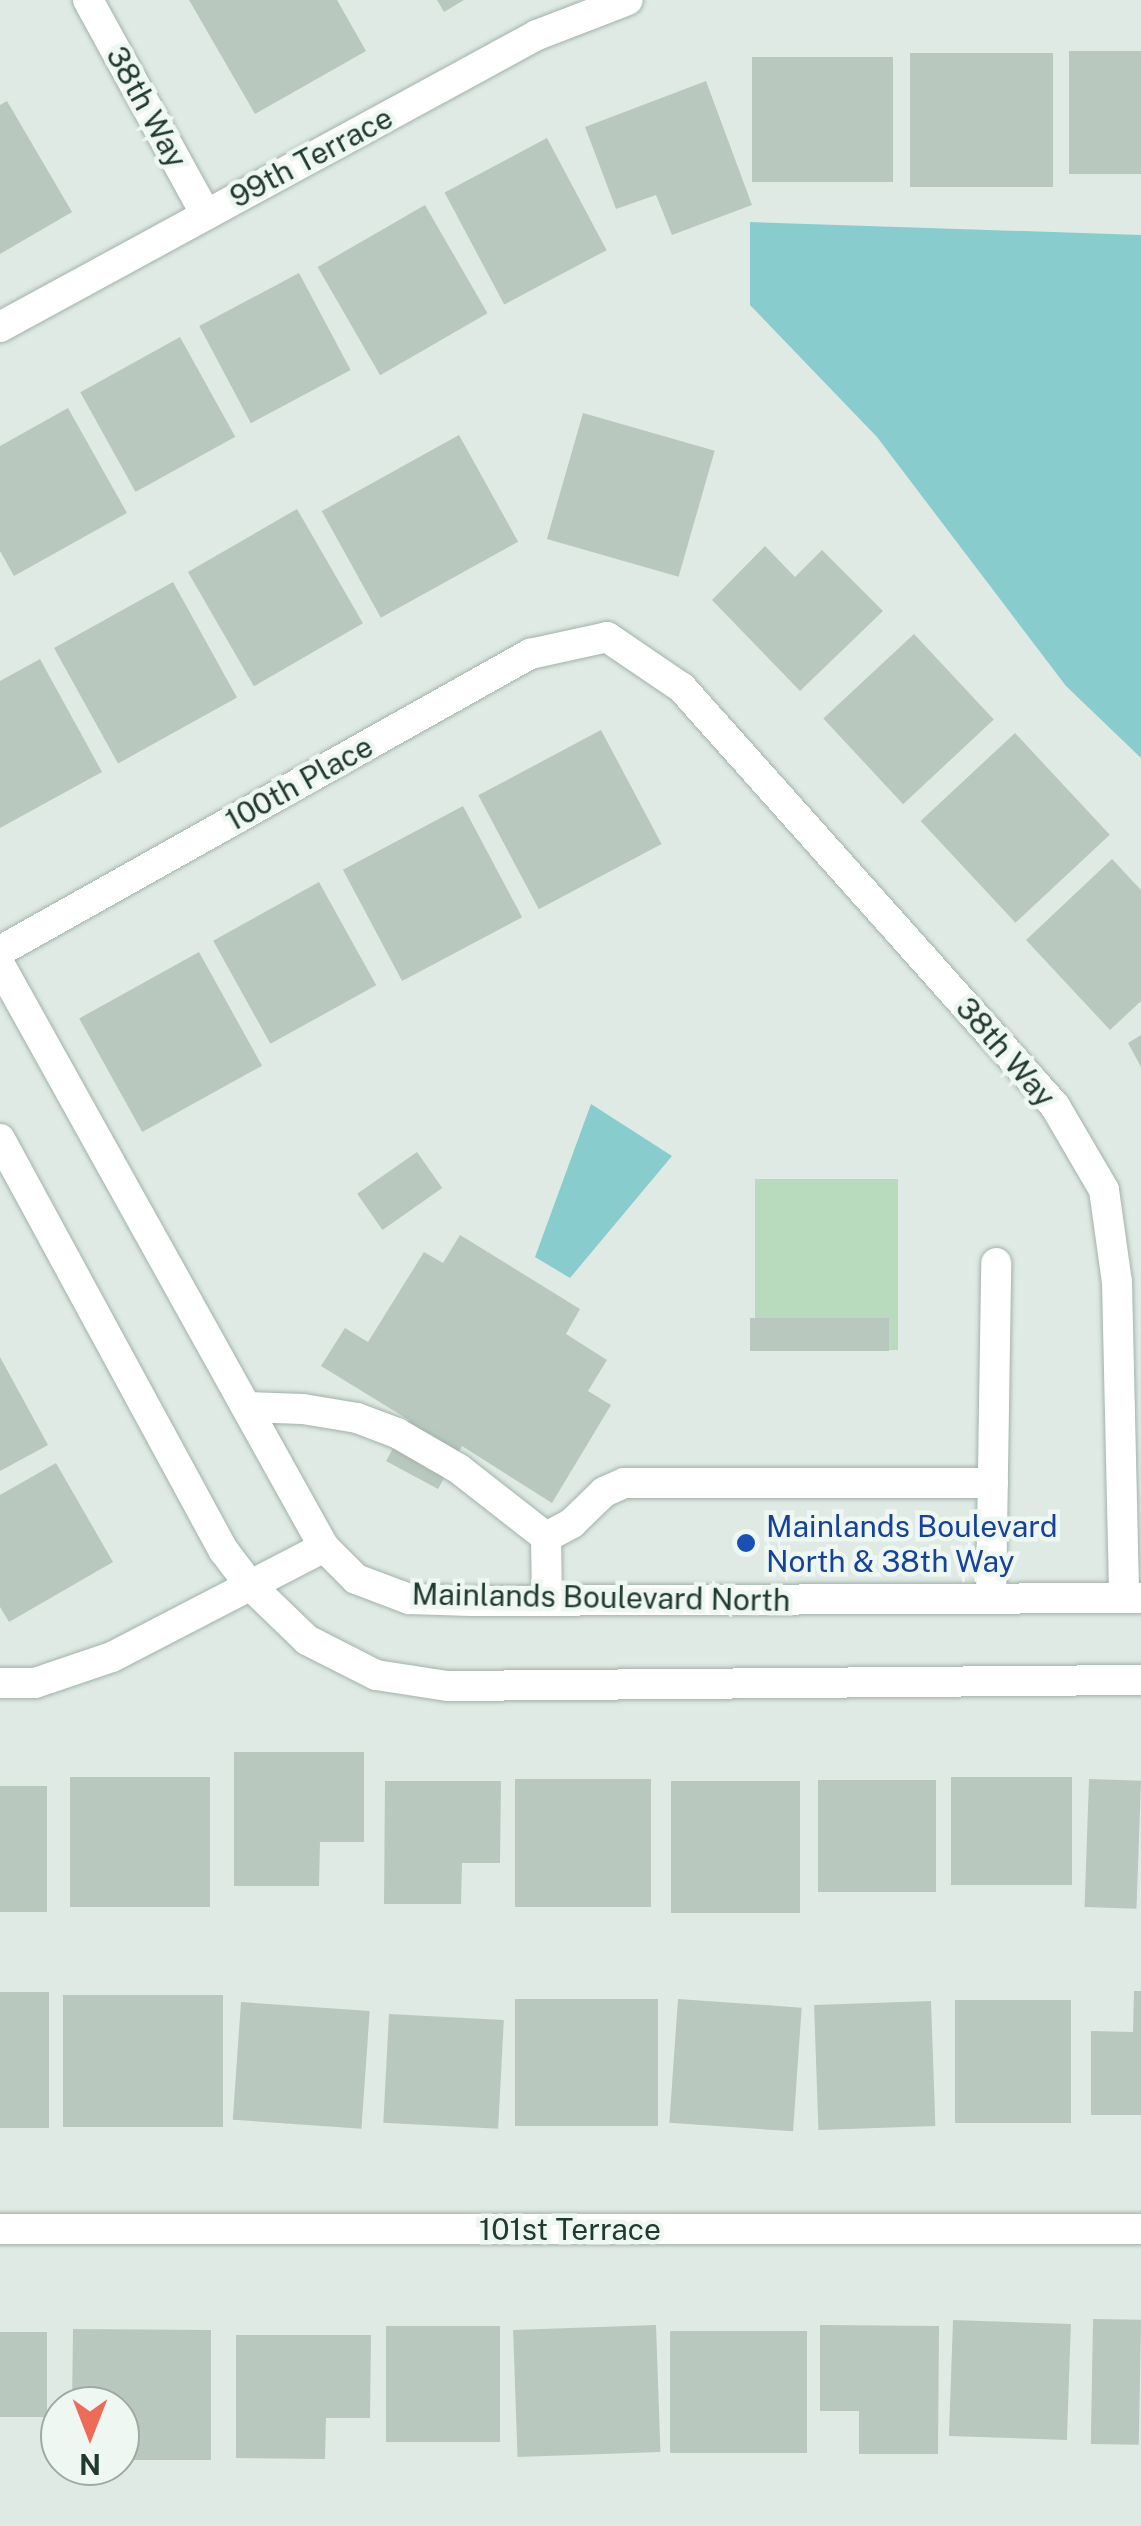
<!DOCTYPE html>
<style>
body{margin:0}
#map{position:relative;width:1141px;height:2526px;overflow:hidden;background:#dfeae4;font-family:"Public Sans",sans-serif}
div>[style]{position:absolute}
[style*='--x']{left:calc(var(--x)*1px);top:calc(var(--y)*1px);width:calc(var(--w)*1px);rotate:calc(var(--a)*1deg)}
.green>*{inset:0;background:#b8dbbd;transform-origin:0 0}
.water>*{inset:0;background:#88ccce}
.building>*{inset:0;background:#b8c8bf;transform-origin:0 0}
.roads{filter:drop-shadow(0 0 2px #a2b2aa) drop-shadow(0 0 2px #a2b2aa)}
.minor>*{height:30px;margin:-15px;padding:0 15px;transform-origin:15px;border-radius:15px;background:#fff}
.dots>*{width:28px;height:28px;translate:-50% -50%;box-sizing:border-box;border:5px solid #eff7f2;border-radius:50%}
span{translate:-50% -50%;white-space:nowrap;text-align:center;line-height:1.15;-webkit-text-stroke:9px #eff7f2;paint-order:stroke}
.street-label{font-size:30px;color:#213a30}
.transit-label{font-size:30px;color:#164399}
.left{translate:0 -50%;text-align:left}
.north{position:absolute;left:40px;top:2386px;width:100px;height:100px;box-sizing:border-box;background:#eff7f2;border:2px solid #9daba4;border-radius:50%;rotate:180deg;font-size:28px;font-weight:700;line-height:40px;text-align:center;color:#213a30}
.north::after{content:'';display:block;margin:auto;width:35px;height:45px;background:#ee6b59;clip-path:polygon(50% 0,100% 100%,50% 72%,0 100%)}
</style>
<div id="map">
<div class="green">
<i style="left:755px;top:1179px;width:143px;height:171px"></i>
</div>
<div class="water">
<i style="clip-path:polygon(750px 222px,1141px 235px,1141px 758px,1066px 686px,877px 437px,750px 305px)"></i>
<i style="clip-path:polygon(591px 1104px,672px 1156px,570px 1278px,535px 1257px)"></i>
</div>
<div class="building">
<i style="clip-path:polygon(189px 0,337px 0,366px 51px,255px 114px)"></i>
<i style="clip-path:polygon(437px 0,464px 0,444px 12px)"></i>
<i style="left:1141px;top:51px;width:123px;height:72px;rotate:90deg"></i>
<i style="left:910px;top:53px;width:143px;height:134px"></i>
<i style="left:752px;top:57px;width:141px;height:125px"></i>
<i style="clip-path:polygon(706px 81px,752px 205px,672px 235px,656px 195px,616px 209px,585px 127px)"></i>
<i style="clip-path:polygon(7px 101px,72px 212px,0 254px,0 105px)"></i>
<i style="left:547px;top:138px;width:127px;height:116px;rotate:62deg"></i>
<i style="left:425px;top:205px;width:125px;height:124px;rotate:60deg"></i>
<i style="left:299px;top:273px;width:110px;height:113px;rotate:62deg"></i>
<i style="left:180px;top:337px;width:114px;height:114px;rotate:61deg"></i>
<i style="clip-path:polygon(68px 408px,127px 513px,14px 576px,0 551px,0 446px)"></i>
<i style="left:583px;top:413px;width:137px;height:131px;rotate:16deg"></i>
<i style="left:459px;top:435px;width:122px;height:157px;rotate:61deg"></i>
<i style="left:297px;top:509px;width:132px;height:126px;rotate:60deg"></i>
<i style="clip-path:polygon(765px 546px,795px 577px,822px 550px,883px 611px,800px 691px,712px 600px)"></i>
<i style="left:173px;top:582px;width:132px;height:136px;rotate:61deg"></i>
<i style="left:914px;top:634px;width:117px;height:124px;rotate:47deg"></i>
<i style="clip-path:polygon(40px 659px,102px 772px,0 828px,0 681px)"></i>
<i style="left:601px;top:730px;width:129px;height:139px;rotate:62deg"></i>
<i style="left:1015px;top:733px;width:139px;height:129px;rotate:47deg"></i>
<i style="left:463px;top:806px;width:126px;height:136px;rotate:62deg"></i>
<i style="clip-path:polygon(1112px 859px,1141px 890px,1141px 1001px,1110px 1030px,1026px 940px)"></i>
<i style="left:319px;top:882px;width:118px;height:121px;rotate:61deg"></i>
<i style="left:199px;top:952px;width:130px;height:137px;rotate:61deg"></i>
<i style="clip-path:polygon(1141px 1035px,1141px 1067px,1128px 1043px)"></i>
<i style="left:417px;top:1152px;width:44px;height:73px;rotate:55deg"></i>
<i style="clip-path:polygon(460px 1235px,580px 1309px,566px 1334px,607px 1360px,588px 1391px,611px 1405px,552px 1503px,462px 1446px,438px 1489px,386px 1461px,409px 1420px,321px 1366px,345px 1328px,368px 1342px,424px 1252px,443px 1263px)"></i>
<i style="left:750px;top:1318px;width:139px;height:33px"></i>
<i style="clip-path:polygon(0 1357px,48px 1445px,0 1471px)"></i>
<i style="clip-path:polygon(56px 1463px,113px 1562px,9px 1622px,0 1607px,0 1495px)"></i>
<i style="clip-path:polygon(234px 1752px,364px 1752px,364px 1842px,320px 1842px,319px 1886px,234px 1886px)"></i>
<i style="left:70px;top:1777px;width:140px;height:130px"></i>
<i style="left:1072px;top:1777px;width:108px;height:121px;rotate:90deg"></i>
<i style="left:515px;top:1779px;width:136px;height:128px"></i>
<i style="left:1089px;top:1779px;width:52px;height:128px;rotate:2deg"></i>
<i style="left:818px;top:1780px;width:118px;height:112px"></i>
<i style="clip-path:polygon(385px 1781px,501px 1781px,500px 1863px,462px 1863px,461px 1904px,384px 1904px)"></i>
<i style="left:671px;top:1781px;width:129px;height:132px"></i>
<i style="left:0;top:1786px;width:47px;height:126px"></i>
<i style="clip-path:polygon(1134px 1991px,1141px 1991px,1141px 2115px,1091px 2115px,1091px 2031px,1133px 2032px)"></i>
<i style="left:0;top:1992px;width:49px;height:136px"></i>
<i style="left:63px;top:1995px;width:160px;height:132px"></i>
<i style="left:515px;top:1999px;width:143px;height:127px"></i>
<i style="left:678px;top:1999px;width:124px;height:124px;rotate:4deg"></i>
<i style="left:955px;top:2000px;width:116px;height:123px"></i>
<i style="left:931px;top:2001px;width:125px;height:117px;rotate:88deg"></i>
<i style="left:241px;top:2002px;width:129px;height:118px;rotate:4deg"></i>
<i style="left:389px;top:2014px;width:115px;height:109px;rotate:3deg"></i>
<i style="left:1093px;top:2319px;width:48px;height:125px;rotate:1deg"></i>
<i style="left:953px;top:2320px;width:118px;height:116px;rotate:2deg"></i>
<i style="left:656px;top:2325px;width:127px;height:143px;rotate:88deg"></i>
<i style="clip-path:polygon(820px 2325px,939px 2326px,938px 2454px,859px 2454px,859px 2411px,820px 2411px)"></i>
<i style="left:386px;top:2326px;width:114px;height:116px"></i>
<i style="clip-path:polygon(73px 2329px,211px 2330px,211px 2460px,120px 2460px,120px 2406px,72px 2406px)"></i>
<i style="left:670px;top:2331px;width:137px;height:122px"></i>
<i style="left:0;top:2332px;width:47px;height:85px"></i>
<i style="clip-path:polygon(236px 2335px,371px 2335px,370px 2418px,326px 2418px,325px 2459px,236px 2458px)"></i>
</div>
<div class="roads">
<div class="minor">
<i style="--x:88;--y:0;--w:243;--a:61.2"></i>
<i style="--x:0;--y:327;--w:611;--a:-28.54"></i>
<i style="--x:537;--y:35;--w:97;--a:-21"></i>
<i style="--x:0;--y:951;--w:608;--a:-29.27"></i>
<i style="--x:530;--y:654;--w:79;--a:-12.4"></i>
<i style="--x:607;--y:637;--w:91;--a:34.2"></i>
<i style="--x:682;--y:688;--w:560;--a:48.26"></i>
<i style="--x:1055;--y:1106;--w:97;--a:59.7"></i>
<i style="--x:1104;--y:1190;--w:93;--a:82"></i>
<i style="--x:1117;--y:1282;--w:316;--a:88.7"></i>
<i style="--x:0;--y:965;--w:666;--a:60.9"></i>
<i style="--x:324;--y:1547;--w:45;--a:45"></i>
<i style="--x:356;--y:1579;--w:57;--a:20.7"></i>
<i style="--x:409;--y:1599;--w:62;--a:1.8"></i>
<i style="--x:471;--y:1601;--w:670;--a:-0.26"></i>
<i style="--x:0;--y:1139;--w:469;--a:61.5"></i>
<i style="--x:224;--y:1551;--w:41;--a:52.9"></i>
<i style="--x:249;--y:1584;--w:81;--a:44"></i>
<i style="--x:307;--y:1640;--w:77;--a:26.9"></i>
<i style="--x:376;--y:1675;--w:72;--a:8.8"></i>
<i style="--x:447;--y:1686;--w:694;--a:-0.5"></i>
<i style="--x:246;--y:1407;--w:57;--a:2"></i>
<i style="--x:303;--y:1409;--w:55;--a:9.5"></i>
<i style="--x:357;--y:1418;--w:43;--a:20.6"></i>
<i style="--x:397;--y:1433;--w:72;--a:30.1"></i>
<i style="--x:459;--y:1469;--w:110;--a:38"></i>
<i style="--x:546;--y:1537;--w:64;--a:89.1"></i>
<i style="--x:546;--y:1537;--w:30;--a:-28"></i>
<i style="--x:572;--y:1523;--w:45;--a:-44.1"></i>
<i style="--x:604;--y:1492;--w:22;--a:-24"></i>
<i style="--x:624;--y:1483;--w:369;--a:0"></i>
<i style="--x:991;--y:1598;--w:335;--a:-89.1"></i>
<i style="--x:0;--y:1683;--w:35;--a:0"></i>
<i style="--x:35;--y:1683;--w:81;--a:-18.7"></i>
<i style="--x:112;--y:1657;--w:239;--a:-27.4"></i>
<i style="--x:0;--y:2229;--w:1141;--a:0"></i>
</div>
</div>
<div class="dots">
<i style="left:746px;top:1543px;background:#1a4fb4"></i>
</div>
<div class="street-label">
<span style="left:147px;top:107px;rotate:61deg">38th Way</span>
<span style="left:311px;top:157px;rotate:-28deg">99th Terrace</span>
<span style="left:299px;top:783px;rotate:-29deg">100th Place</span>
<span style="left:1006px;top:1052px;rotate:49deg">38th Way</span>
<span style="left:601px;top:1597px;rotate:1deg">Mainlands Boulevard North</span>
<span style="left:570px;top:2229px">101st Terrace</span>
</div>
<div class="transit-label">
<span class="left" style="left:766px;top:1543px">Mainlands Boulevard<br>North &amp; 38th Way</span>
</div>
<div class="north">N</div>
</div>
